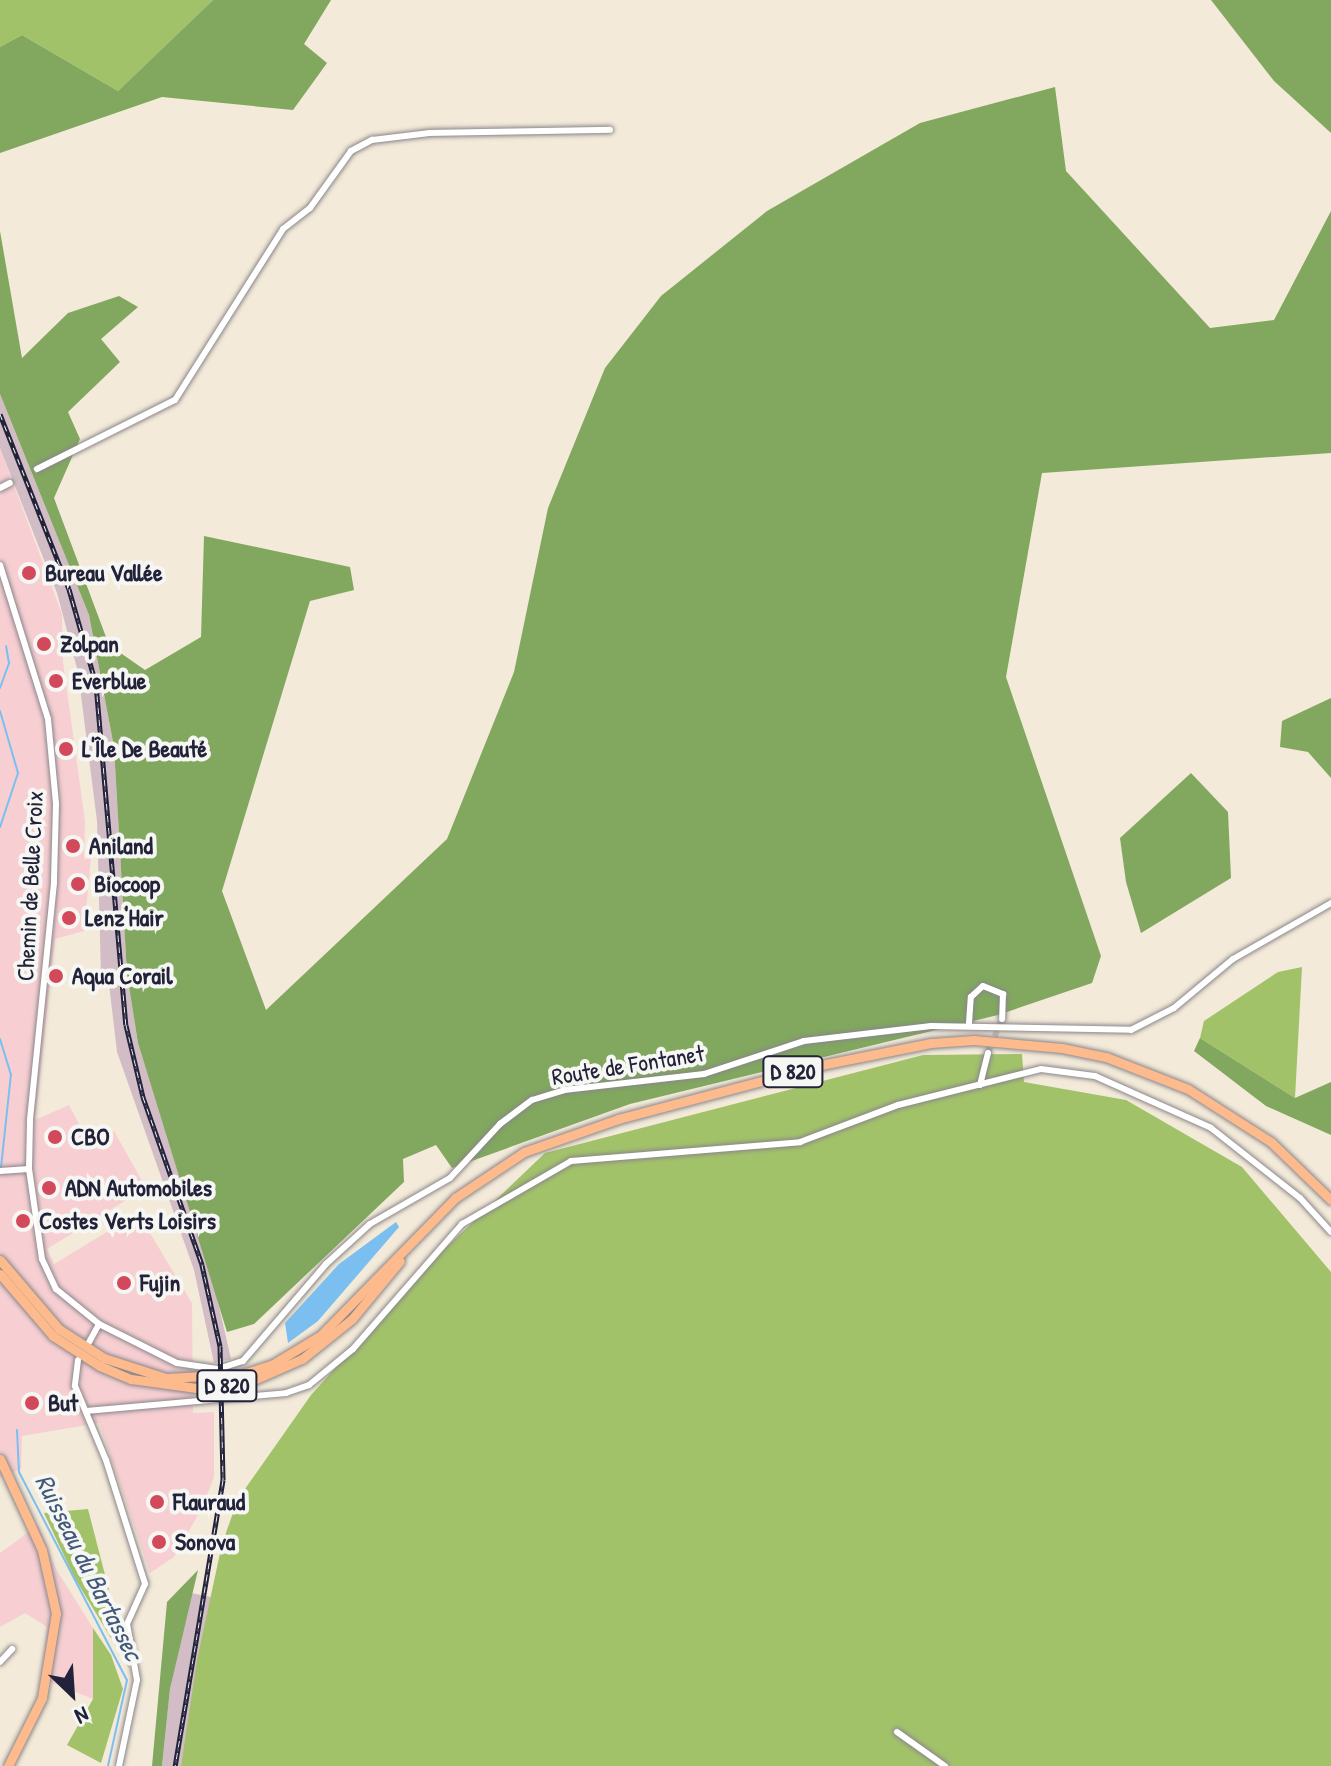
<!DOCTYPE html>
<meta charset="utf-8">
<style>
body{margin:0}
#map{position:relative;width:1331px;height:1766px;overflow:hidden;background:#f3ead9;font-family:"Patrick Hand",sans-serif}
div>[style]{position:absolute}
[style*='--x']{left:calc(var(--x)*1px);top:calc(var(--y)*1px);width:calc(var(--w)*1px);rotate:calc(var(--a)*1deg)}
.built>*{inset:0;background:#f7cfd3}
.industrial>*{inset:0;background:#d2bdc7}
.green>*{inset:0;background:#a2c26a}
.forest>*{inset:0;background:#81a85e}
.water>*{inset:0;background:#7bbff1}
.stream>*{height:2px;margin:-1px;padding:0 1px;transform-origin:1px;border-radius:1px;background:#7bbff1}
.street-tunnel>*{height:6px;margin-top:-3px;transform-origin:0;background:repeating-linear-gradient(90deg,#c9c2b9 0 6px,transparent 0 9px)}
.roads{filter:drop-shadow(0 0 2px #8a868a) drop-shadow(0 0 2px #8a868a)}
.street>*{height:6px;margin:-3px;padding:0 3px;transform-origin:3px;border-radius:3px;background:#fff}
.primary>*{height:9px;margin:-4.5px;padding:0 4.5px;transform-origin:4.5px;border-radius:4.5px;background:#fcba8d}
.rail>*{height:5px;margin-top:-2.5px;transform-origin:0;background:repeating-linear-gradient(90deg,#f6f6f2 0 6px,#22223b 0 12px);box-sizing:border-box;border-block:2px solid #22223b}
.dots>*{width:22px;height:22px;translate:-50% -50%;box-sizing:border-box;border:4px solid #f6f6f2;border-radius:50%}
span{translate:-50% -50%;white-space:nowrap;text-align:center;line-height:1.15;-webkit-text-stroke:8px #f6f6f2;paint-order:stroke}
.shield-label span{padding:2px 6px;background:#f6f6f2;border:2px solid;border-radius:6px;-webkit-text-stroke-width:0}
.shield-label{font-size:22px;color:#22223b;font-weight:700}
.poi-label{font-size:24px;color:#22223b;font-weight:700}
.left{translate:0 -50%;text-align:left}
.street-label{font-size:24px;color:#22223b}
.water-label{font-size:26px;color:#41597b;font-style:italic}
.north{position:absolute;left:32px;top:1654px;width:80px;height:80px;-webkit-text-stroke:6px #f6f6f2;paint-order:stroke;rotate:155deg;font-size:22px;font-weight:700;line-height:32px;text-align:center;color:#22223b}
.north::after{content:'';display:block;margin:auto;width:28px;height:36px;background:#22223b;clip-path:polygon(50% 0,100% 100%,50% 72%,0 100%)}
</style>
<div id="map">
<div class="built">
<i style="clip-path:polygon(0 448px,62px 614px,63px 662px,85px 821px,84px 859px,91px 858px,84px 931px,55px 939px,35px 1120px,69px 1105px,89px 1143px,114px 1131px,146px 1188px,47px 1249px,54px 1264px,138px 1213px,192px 1303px,193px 1413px,214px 1412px,214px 1477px,202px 1508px,174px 1557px,150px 1573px,99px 1423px,22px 1436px,21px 1469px,0 1477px)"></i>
<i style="clip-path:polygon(38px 1525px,56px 1569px,93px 1628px,93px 1699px,42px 1679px,47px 1627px,25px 1613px,0 1627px,0 1553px)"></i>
</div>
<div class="industrial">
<i style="clip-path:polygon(0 394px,89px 615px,114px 747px,127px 974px,138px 1043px,213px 1280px,231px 1359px,214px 1363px,194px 1270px,117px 1052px,109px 984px,101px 978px,97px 821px,78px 672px,57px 593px,0 448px)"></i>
<i style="clip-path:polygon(191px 1593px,211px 1597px,181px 1766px,162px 1766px,170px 1689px)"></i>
</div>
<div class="green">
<i style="clip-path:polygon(0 0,213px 0,118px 91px,22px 35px,0 47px)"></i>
<i style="clip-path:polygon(1302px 967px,1295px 1098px,1200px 1038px,1204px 1021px,1278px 972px)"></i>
<i style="clip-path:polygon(1022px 1054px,1024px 1082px,1126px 1100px,1242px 1167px,1331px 1272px,1331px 1766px,181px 1766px,197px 1660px,222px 1544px,238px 1499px,311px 1395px,432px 1261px,545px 1153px,923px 1055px)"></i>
<i style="clip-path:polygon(88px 1509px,129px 1668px,74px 1577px,44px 1513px)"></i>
<i style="clip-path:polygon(93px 1628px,111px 1655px,123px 1689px,101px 1763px,67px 1745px,93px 1699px)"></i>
</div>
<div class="forest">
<i style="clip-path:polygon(213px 0,331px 0,304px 44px,327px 63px,293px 110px,162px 97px,0 153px,0 47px,22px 35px,118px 91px)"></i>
<i style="clip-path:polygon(1211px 0,1331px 0,1331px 133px,1274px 81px)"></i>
<i style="clip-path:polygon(1055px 87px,1066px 171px,1210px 328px,1274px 320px,1331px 211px,1331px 453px,1042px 473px,1006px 677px,1101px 956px,1092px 983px,998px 1015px,630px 1104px,452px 1168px,436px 1145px,403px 1159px,404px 1182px,254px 1324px,227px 1332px,138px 1043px,127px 974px,114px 747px,89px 615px,0 394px,0 231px,22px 358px,68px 313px,119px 296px,138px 307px,101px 339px,120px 362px,68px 412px,80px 439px,54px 498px,109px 645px,145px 670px,201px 637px,204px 536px,350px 567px,354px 590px,310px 601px,222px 891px,266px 1010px,447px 839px,514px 672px,548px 508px,605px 368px,661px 296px,767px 211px,920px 123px)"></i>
<i style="clip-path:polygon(1331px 698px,1331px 778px,1308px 752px,1280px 747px,1282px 721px)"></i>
<i style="clip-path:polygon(1191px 773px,1228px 812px,1231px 878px,1141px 933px,1126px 882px,1120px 838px)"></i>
<i style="clip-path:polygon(1200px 1038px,1295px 1098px,1331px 1082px,1331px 1135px,1266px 1106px,1194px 1051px)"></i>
<i style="clip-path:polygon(198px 1570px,170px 1689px,162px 1766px,152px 1766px,167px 1602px)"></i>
</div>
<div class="water">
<i style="clip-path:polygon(396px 1222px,399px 1227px,318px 1321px,288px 1343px,285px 1323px,339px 1264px)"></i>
</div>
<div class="stream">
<i style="--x:0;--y:688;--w:27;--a:-70"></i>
<i style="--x:9;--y:663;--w:17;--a:-100"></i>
<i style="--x:0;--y:711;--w:65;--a:73.8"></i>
<i style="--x:18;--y:773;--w:57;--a:108.4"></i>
<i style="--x:0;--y:1039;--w:37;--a:73"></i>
<i style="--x:11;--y:1074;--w:95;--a:96.1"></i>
<i style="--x:17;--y:1430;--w:42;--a:87.3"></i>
<i style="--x:19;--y:1472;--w:234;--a:62.6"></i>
<i style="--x:127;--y:1680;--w:88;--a:102.5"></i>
</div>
<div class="street-tunnel">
<i style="--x:10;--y:483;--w:30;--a:-27"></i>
<i style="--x:988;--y:1053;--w:37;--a:-68"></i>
</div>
<div class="roads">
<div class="street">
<i style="--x:37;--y:469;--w:154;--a:-26.6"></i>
<i style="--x:175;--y:400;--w:202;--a:-57.7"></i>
<i style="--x:283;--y:229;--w:34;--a:-38"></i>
<i style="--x:310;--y:208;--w:70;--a:-54.3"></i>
<i style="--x:351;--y:151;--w:24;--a:-28"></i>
<i style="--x:372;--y:140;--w:58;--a:-6.9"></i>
<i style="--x:430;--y:133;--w:180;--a:-1"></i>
<i style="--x:0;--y:488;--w:11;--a:-27"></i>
<i style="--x:0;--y:565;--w:161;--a:72.7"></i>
<i style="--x:48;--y:719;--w:85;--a:84.6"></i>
<i style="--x:56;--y:804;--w:79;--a:91.5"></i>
<i style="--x:54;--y:883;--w:239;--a:95.8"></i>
<i style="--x:30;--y:1121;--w:48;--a:91.2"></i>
<i style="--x:29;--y:1169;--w:91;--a:81.8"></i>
<i style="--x:42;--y:1259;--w:33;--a:65"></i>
<i style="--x:56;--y:1289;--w:55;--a:39.1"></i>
<i style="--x:99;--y:1324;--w:87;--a:26.6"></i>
<i style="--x:177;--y:1363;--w:41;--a:8.3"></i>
<i style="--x:218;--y:1369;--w:26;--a:-18"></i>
<i style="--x:243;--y:1361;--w:128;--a:-49.4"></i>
<i style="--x:326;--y:1264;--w:59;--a:-42.3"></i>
<i style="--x:370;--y:1224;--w:92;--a:-29.9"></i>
<i style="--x:450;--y:1178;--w:74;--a:-47.2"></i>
<i style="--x:500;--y:1124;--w:40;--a:-37"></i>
<i style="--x:532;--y:1100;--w:34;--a:-17"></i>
<i style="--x:564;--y:1090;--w:141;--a:-6.5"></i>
<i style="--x:704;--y:1074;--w:105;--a:-18.3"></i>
<i style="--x:804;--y:1041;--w:128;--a:-6.7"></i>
<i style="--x:931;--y:1026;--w:200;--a:1.1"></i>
<i style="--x:1131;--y:1030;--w:48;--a:-27.1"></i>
<i style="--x:1174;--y:1008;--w:77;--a:-39.7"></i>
<i style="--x:1233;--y:959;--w:113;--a:-29.7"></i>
<i style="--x:969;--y:1023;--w:26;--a:-86"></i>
<i style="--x:971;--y:997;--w:16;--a:-43"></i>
<i style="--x:983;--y:986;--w:22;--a:22"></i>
<i style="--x:1003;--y:994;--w:25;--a:92"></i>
<i style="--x:980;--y:1085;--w:33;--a:-76"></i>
<i style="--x:0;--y:1171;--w:29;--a:-4"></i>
<i style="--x:88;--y:1344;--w:23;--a:-61"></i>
<i style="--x:78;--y:1360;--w:26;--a:97"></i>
<i style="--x:75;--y:1386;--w:80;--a:67.3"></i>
<i style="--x:106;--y:1460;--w:130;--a:72.5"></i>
<i style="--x:145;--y:1584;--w:44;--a:114.2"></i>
<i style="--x:127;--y:1624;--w:57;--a:79.9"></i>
<i style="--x:137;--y:1680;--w:88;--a:101.8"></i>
<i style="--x:86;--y:1411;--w:201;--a:-5.1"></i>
<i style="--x:286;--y:1393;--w:24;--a:-19"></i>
<i style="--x:309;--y:1385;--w:57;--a:-39.3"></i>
<i style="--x:353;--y:1349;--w:166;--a:-48.9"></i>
<i style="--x:462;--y:1224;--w:126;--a:-30"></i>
<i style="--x:571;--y:1161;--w:230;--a:-4.7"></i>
<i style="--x:800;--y:1142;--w:105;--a:-20.7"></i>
<i style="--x:898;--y:1105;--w:147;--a:-14.1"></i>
<i style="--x:1041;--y:1069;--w:54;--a:7.4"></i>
<i style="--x:1095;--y:1076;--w:127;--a:24.1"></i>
<i style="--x:1211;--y:1128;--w:113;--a:38.2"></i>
<i style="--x:1300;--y:1198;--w:46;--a:47.6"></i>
<i style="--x:0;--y:1662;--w:18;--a:-47"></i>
<i style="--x:897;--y:1732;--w:59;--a:35.3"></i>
</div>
<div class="primary">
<i style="--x:0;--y:1260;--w:91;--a:49.5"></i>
<i style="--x:59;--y:1329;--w:54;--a:32.8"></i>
<i style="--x:104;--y:1358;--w:65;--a:17.9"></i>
<i style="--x:166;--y:1378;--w:77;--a:-3"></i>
<i style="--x:243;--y:1374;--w:32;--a:-18"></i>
<i style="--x:273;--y:1364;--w:56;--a:-31.1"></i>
<i style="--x:321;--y:1335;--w:192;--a:-45.6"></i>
<i style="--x:455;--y:1198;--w:83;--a:-33.7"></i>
<i style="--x:524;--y:1152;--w:100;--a:-19.3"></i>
<i style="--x:618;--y:1119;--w:215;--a:-14.8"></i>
<i style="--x:826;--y:1064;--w:107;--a:-11.3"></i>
<i style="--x:931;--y:1043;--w:43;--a:-4"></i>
<i style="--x:974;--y:1040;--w:88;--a:5.2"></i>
<i style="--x:1062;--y:1048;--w:45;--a:11.6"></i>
<i style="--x:1106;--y:1057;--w:88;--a:21.3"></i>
<i style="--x:1188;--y:1089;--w:98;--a:32.6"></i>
<i style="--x:1271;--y:1142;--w:83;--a:44"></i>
<i style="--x:0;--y:1274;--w:82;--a:49.5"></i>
<i style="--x:53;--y:1336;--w:56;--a:32.6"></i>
<i style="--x:100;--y:1366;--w:34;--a:23"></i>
<i style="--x:131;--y:1379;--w:66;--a:7.9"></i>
<i style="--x:196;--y:1388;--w:51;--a:-5.6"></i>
<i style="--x:247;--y:1383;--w:60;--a:-23.6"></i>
<i style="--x:302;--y:1359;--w:64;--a:-38.7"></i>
<i style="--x:352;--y:1319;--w:75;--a:-50.4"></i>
<i style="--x:0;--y:1459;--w:100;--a:65.2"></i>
<i style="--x:42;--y:1550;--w:65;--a:77.5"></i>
<i style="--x:56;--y:1613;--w:86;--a:99.4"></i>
<i style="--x:42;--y:1698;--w:76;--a:116.6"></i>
</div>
</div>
<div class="rail">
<i style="--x:0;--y:414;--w:188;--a:68.5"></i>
<i style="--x:69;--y:589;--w:99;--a:74.1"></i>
<i style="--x:96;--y:684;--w:342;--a:85"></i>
<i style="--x:126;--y:1025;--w:74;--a:76.7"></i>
<i style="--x:143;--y:1097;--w:178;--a:70.6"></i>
<i style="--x:202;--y:1265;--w:83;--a:77.5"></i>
<i style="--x:220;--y:1346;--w:134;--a:88.7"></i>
<i style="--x:223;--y:1480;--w:290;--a:99.5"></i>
</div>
<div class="dots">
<i style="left:29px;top:573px;background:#d1495b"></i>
<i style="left:44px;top:644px;background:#d1495b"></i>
<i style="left:56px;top:681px;background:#d1495b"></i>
<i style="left:66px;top:749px;background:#d1495b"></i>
<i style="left:73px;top:846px;background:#d1495b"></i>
<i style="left:78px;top:884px;background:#d1495b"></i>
<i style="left:69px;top:918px;background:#d1495b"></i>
<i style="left:56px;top:976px;background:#d1495b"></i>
<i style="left:55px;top:1137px;background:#d1495b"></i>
<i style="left:49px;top:1188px;background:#d1495b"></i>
<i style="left:23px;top:1221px;background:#d1495b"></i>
<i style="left:124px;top:1283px;background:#d1495b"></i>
<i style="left:32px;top:1403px;background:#d1495b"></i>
<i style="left:157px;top:1502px;background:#d1495b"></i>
<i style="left:159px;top:1542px;background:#d1495b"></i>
</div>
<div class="shield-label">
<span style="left:793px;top:1072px">D 820</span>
<span style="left:227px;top:1386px">D 820</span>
</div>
<div class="poi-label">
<span class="left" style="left:45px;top:573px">Bureau Vallée</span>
<span class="left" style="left:60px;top:644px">Zolpan</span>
<span class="left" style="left:72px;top:681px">Everblue</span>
<span class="left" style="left:82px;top:749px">L'Île De Beauté</span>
<span class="left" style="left:89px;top:846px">Aniland</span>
<span class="left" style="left:94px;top:884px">Biocoop</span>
<span class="left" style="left:85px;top:918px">Lenz'Hair</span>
<span class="left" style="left:72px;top:976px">Aqua Corail</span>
<span class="left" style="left:71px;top:1137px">CBO</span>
<span class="left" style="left:65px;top:1188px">ADN Automobiles</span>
<span class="left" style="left:39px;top:1221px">Costes Verts Loisirs</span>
<span class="left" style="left:140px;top:1283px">Fujin</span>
<span class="left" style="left:48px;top:1403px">But</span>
<span class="left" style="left:173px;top:1502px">Flauraud</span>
<span class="left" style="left:175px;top:1542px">Sonova</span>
</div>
<div class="street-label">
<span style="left:30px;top:886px;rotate:-87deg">Chemin de Belle Croix</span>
<span style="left:628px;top:1065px;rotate:-9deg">Route de Fontanet</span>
</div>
<div class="water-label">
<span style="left:89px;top:1567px;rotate:63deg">Ruisseau du Bartassec</span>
</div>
<div class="north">N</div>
</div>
